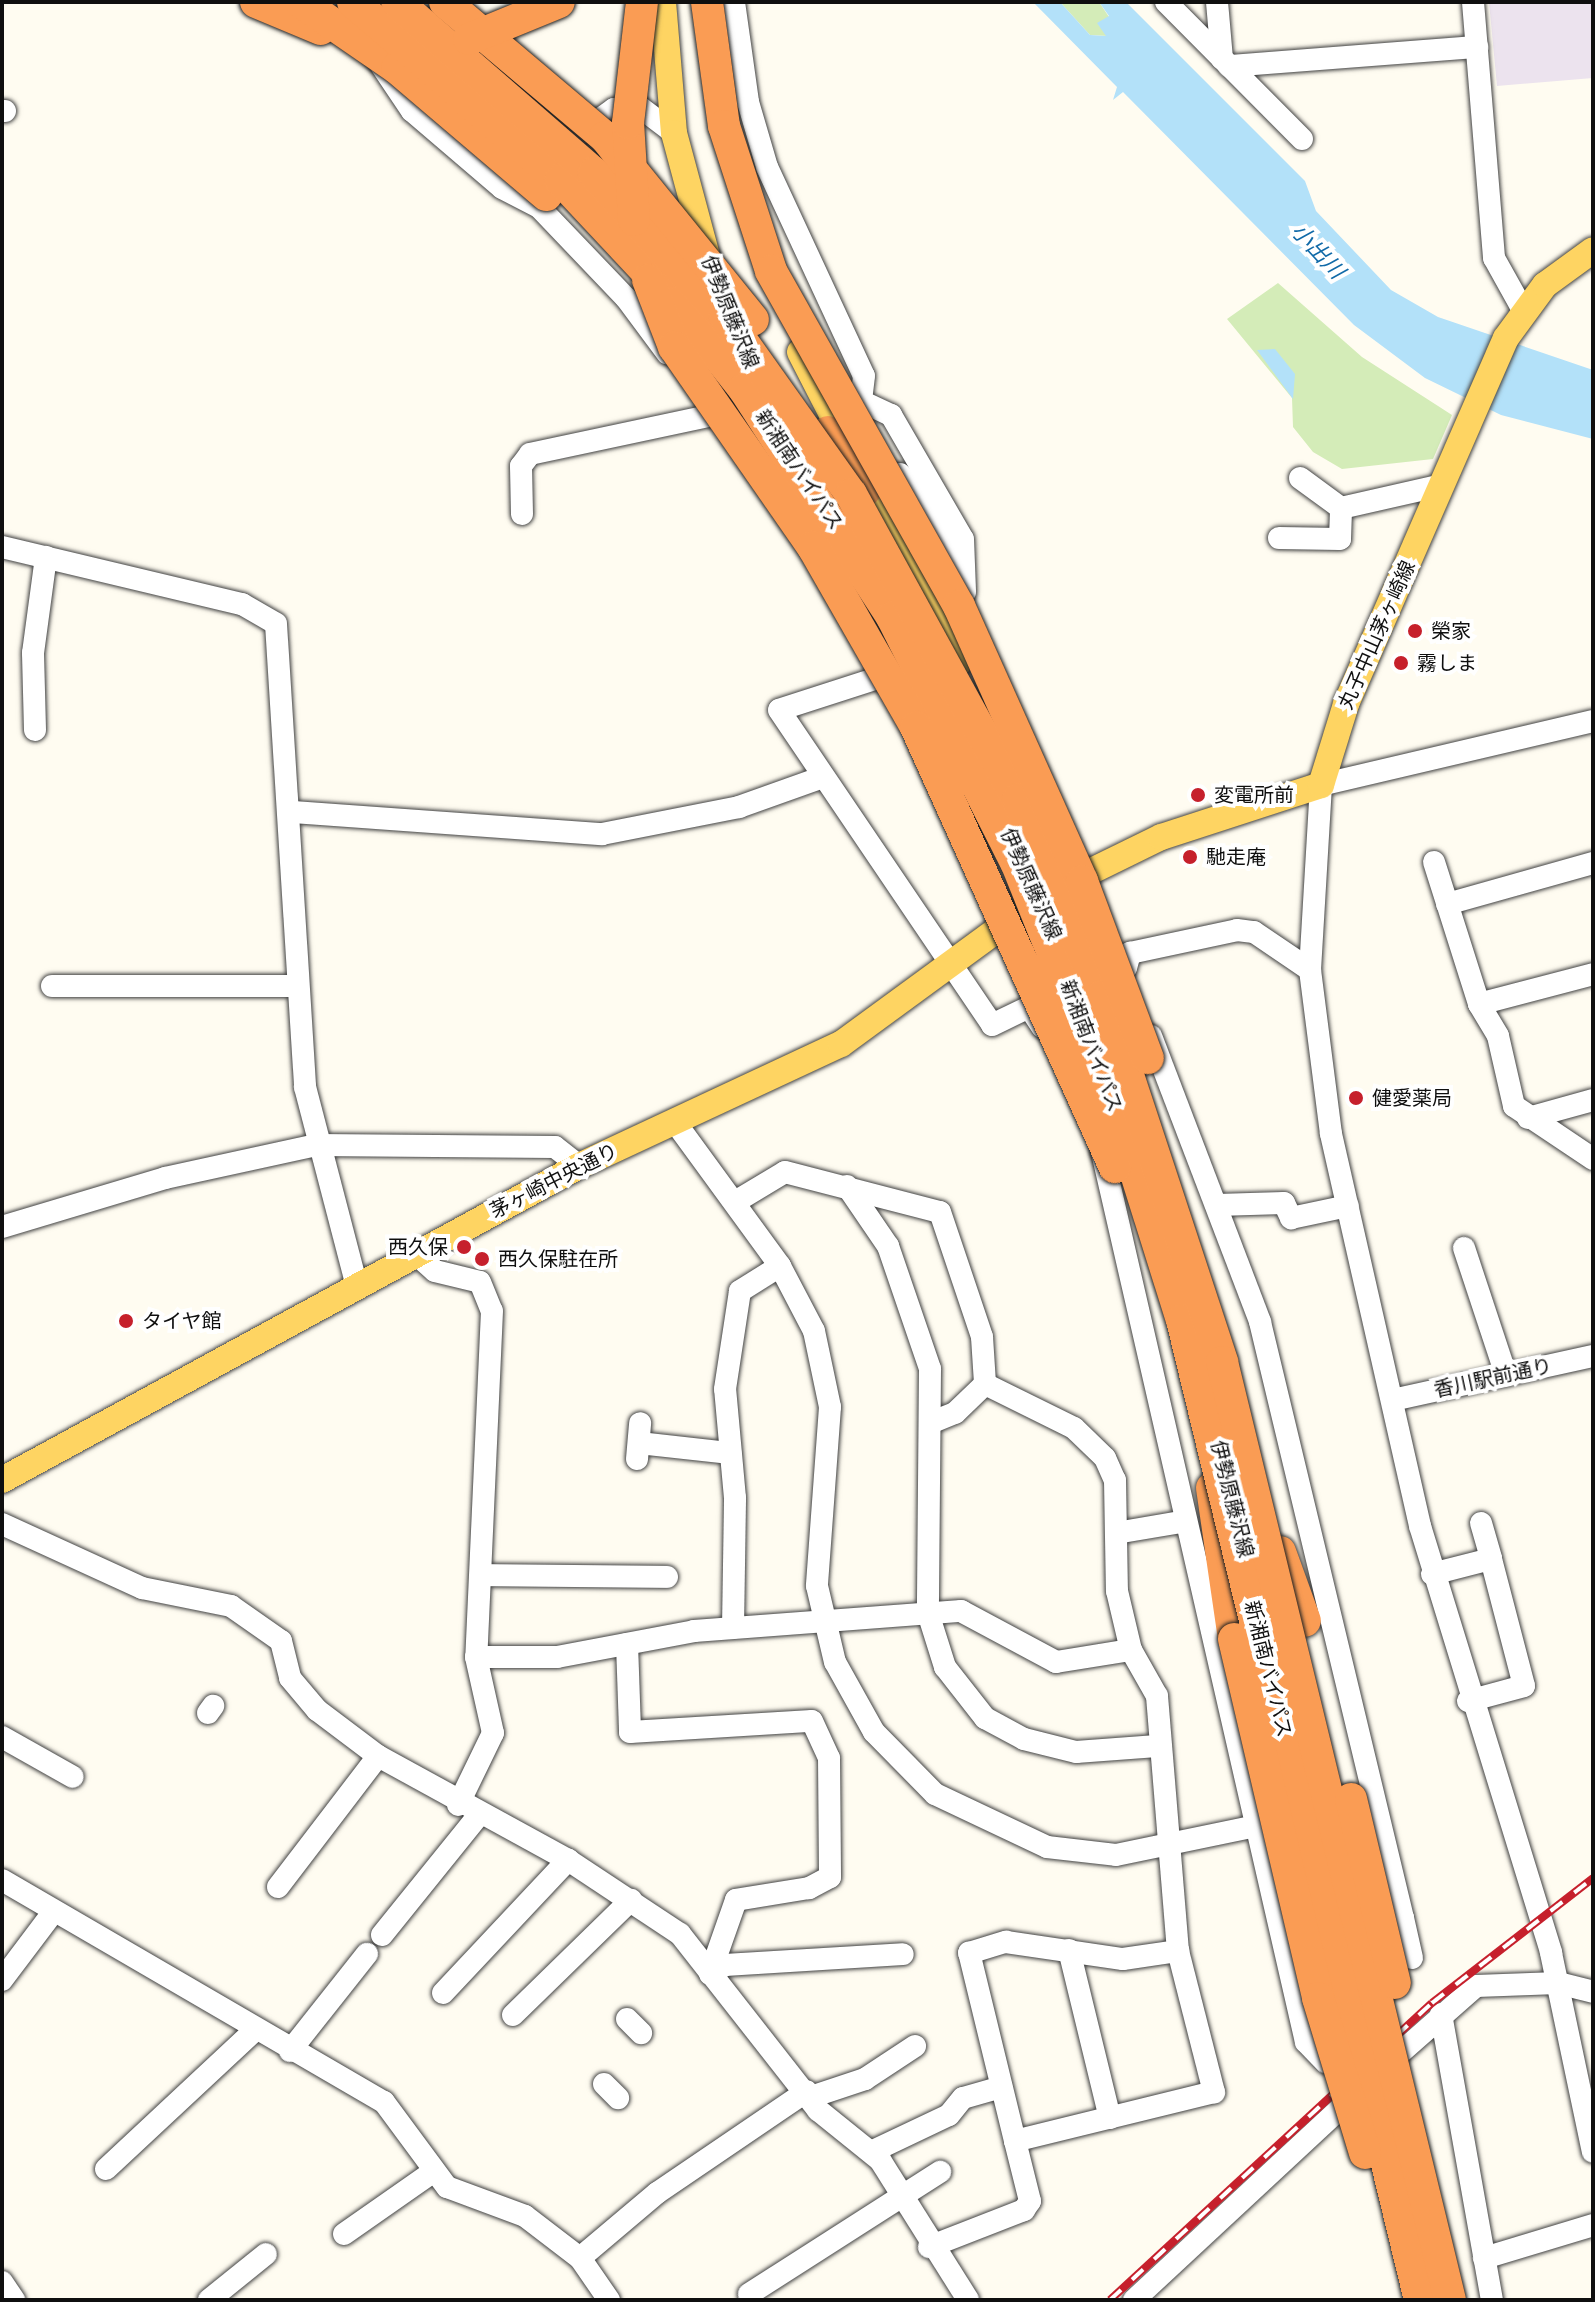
<!DOCTYPE html>
<meta charset="utf-8">
<style>
body{margin:0}
#map{position:relative;width:1595px;height:2302px;overflow:hidden;background:#fffcf1;font-family:"Times New Roman","Noto Sans JP",serif}
div>[style]{position:absolute}
[style*='--x']{left:calc(var(--x)*1px);top:calc(var(--y)*1px);width:calc(var(--w)*1px);rotate:calc(var(--a)*1deg)}
.industrial>*{inset:0;background:#ece3ee}
.green>*{inset:0;background:#d4ecb8}
.water>*{inset:0;background:#b3e1f9}
.roads{filter:drop-shadow(0 0 2px #424242) drop-shadow(0 0 2px #424242)}
.minor>*{height:22px;margin:-11px;padding:0 11px;transform-origin:11px;border-radius:11px;background:#fff}
.major>*{height:26px;margin:-13px;padding:0 13px;transform-origin:13px;border-radius:13px;background:#fed462}
.highway>*{height:32px;margin:-16px;padding:0 16px;transform-origin:16px;border-radius:16px;background:#fa9c54}
.rail>*{height:8px;margin-top:-4px;transform-origin:0;background:repeating-linear-gradient(90deg,#fff 0 15px,#c6202c 0 30px);box-sizing:border-box;border-block:2px solid #c6202c}
.bridges{filter:drop-shadow(0 0 2px #202020) drop-shadow(0 0 2px #202020)}
.highway-bridge>*{height:32px;margin:-16px;padding:0 16px;transform-origin:16px;border-radius:16px;background:#fa9c54}
.dots>*{width:22px;height:22px;translate:-50% -50%;box-sizing:border-box;border:4px solid #fff;border-radius:50%}
span{translate:-50% -50%;white-space:nowrap;text-align:center;line-height:1.15;-webkit-text-stroke:8px #fff;paint-order:stroke}
.street-label{font-size:20px;color:#0f0f0f}
.poi-label{font-size:20px;color:#0f0f0f}
.left{translate:0 -50%;text-align:left}
.right{translate:-100% -50%;text-align:right}
.water-label{font-size:22px;color:#116aa8;font-style:italic}
.frame{position:absolute;inset:0;border:4px solid #0f0f0f;pointer-events:none}
</style>
<div id="map">
<div class="industrial">
<i style="clip-path:polygon(1489px 2px,1593px 2px,1593px 78px,1497px 86px)"></i>
</div>
<div class="green">
<i style="clip-path:polygon(1060px 2px,1099px 2px,1109px 17px,1108px 36px,1090px 35px)"></i>
<i style="clip-path:polygon(1278px 283px,1362px 357px,1452px 415px,1433px 459px,1342px 469px,1313px 452px,1293px 427px,1292px 398px,1227px 319px)"></i>
</div>
<div class="water">
<i style="clip-path:polygon(1033px 2px,1060px 2px,1090px 35px,1106px 36px,1097px 23px,1109px 16px,1099px 2px,1126px 2px,1305px 181px,1316px 211px,1391px 290px,1438px 317px,1593px 370px,1593px 439px,1501px 415px,1425px 378px,1354px 325px,1123px 92px,1113px 100px,1117px 87px)"></i>
<i style="clip-path:polygon(1275px 349px,1295px 374px,1293px 399px,1257px 350px)"></i>
</div>
<div class="roads">
<div class="minor">
<i style="--x:734;--y:2;--w:101;--a:82"></i>
<i style="--x:748;--y:102;--w:68;--a:73.7"></i>
<i style="--x:767;--y:167;--w:230;--a:65.1"></i>
<i style="--x:864;--y:376;--w:58;--a:96.9"></i>
<i style="--x:1166;--y:2;--w:193;--a:45.2"></i>
<i style="--x:1217;--y:2;--w:57;--a:85"></i>
<i style="--x:1473;--y:2;--w:257;--a:85.3"></i>
<i style="--x:1494;--y:258;--w:60;--a:60.9"></i>
<i style="--x:375;--y:56;--w:66;--a:56.1"></i>
<i style="--x:412;--y:111;--w:118;--a:40.5"></i>
<i style="--x:502;--y:188;--w:42;--a:27.2"></i>
<i style="--x:539;--y:207;--w:126;--a:46.3"></i>
<i style="--x:626;--y:298;--w:69;--a:53.3"></i>
<i style="--x:1229;--y:66;--w:249;--a:-4.4"></i>
<i style="--x:2;--y:111;--w:3;--a:0"></i>
<i style="--x:549;--y:143;--w:22;--a:-8"></i>
<i style="--x:571;--y:140;--w:53;--a:-35.8"></i>
<i style="--x:614;--y:109;--w:27;--a:-2"></i>
<i style="--x:641;--y:108;--w:41;--a:37.1"></i>
<i style="--x:865;--y:403;--w:29;--a:25"></i>
<i style="--x:891;--y:415;--w:143;--a:59.9"></i>
<i style="--x:963;--y:539;--w:53;--a:87.8"></i>
<i style="--x:900;--y:474;--w:21;--a:45"></i>
<i style="--x:915;--y:489;--w:81;--a:63.7"></i>
<i style="--x:1300;--y:478;--w:51;--a:36.2"></i>
<i style="--x:1341;--y:508;--w:104;--a:-12.8"></i>
<i style="--x:522;--y:514;--w:48;--a:-91.2"></i>
<i style="--x:521;--y:466;--w:15;--a:-53"></i>
<i style="--x:530;--y:454;--w:187;--a:-12"></i>
<i style="--x:1279;--y:538;--w:61;--a:0.9"></i>
<i style="--x:1340;--y:539;--w:31;--a:-88"></i>
<i style="--x:2;--y:547;--w:247;--a:13.4"></i>
<i style="--x:242;--y:604;--w:39;--a:30"></i>
<i style="--x:276;--y:624;--w:464;--a:86.4"></i>
<i style="--x:305;--y:1087;--w:203;--a:75.4"></i>
<i style="--x:884;--y:676;--w:110;--a:162.1"></i>
<i style="--x:779;--y:710;--w:380;--a:55.9"></i>
<i style="--x:992;--y:1025;--w:41;--a:-25.9"></i>
<i style="--x:1029;--y:1007;--w:24;--a:57"></i>
<i style="--x:1593;--y:721;--w:279;--a:166.8"></i>
<i style="--x:1321;--y:785;--w:185;--a:93.4"></i>
<i style="--x:1310;--y:970;--w:165;--a:82.7"></i>
<i style="--x:1331;--y:1134;--w:402;--a:77.2"></i>
<i style="--x:1420;--y:1526;--w:447;--a:72.9"></i>
<i style="--x:1551;--y:1953;--w:203;--a:78.1"></i>
<i style="--x:35;--y:730;--w:77;--a:-91.5"></i>
<i style="--x:33;--y:653;--w:97;--a:-82.3"></i>
<i style="--x:293;--y:812;--w:310;--a:4.1"></i>
<i style="--x:602;--y:834;--w:140;--a:-11.1"></i>
<i style="--x:739;--y:807;--w:86;--a:-19.7"></i>
<i style="--x:1434;--y:862;--w:149;--a:72.4"></i>
<i style="--x:1479;--y:1004;--w:37;--a:59"></i>
<i style="--x:1498;--y:1036;--w:72;--a:77.1"></i>
<i style="--x:1514;--y:1106;--w:95;--a:33.9"></i>
<i style="--x:1447;--y:904;--w:152;--a:-15.7"></i>
<i style="--x:1107;--y:975;--w:20;--a:-20"></i>
<i style="--x:1126;--y:968;--w:16;--a:-75"></i>
<i style="--x:1130;--y:953;--w:109;--a:-12.1"></i>
<i style="--x:1237;--y:930;--w:17;--a:7"></i>
<i style="--x:1254;--y:932;--w:68;--a:34.2"></i>
<i style="--x:52;--y:986;--w:244;--a:0"></i>
<i style="--x:1479;--y:1004;--w:118;--a:-14.7"></i>
<i style="--x:1151;--y:1036;--w:306;--a:69.1"></i>
<i style="--x:1260;--y:1322;--w:613;--a:76.51"></i>
<i style="--x:1403;--y:1918;--w:37;--a:164"></i>
<i style="--x:1528;--y:1118;--w:67;--a:-15.5"></i>
<i style="--x:675;--y:1122;--w:178;--a:53.9"></i>
<i style="--x:780;--y:1266;--w:73;--a:62.4"></i>
<i style="--x:814;--y:1331;--w:78;--a:78.1"></i>
<i style="--x:830;--y:1407;--w:179;--a:94.2"></i>
<i style="--x:817;--y:1586;--w:78;--a:76.7"></i>
<i style="--x:835;--y:1662;--w:80;--a:60.9"></i>
<i style="--x:874;--y:1732;--w:87;--a:45.5"></i>
<i style="--x:935;--y:1794;--w:124;--a:25.3"></i>
<i style="--x:1047;--y:1847;--w:69;--a:6.6"></i>
<i style="--x:1116;--y:1855;--w:143;--a:-11.7"></i>
<i style="--x:1102;--y:1152;--w:913;--a:77.09"></i>
<i style="--x:1306;--y:2042;--w:28;--a:46"></i>
<i style="--x:847;--y:1186;--w:73;--a:55.7"></i>
<i style="--x:888;--y:1246;--w:130;--a:71.1"></i>
<i style="--x:930;--y:1369;--w:244;--a:90.5"></i>
<i style="--x:928;--y:1613;--w:57;--a:72.5"></i>
<i style="--x:945;--y:1667;--w:65;--a:51.9"></i>
<i style="--x:985;--y:1718;--w:44;--a:28.3"></i>
<i style="--x:1024;--y:1739;--w:54;--a:14"></i>
<i style="--x:1076;--y:1752;--w:81;--a:-4.2"></i>
<i style="--x:735;--y:1202;--w:58;--a:-31"></i>
<i style="--x:785;--y:1172;--w:160;--a:14.5"></i>
<i style="--x:940;--y:1212;--w:132;--a:71.4"></i>
<i style="--x:982;--y:1337;--w:47;--a:86.3"></i>
<i style="--x:985;--y:1384;--w:99;--a:26.3"></i>
<i style="--x:1074;--y:1428;--w:43;--a:44.1"></i>
<i style="--x:1105;--y:1458;--w:24;--a:66"></i>
<i style="--x:1115;--y:1480;--w:111;--a:89"></i>
<i style="--x:1117;--y:1591;--w:61;--a:76.7"></i>
<i style="--x:1131;--y:1650;--w:53;--a:60.5"></i>
<i style="--x:1157;--y:1696;--w:256;--a:85.3"></i>
<i style="--x:1178;--y:1951;--w:146;--a:75.7"></i>
<i style="--x:1214;--y:2092;--w:205;--a:166.2"></i>
<i style="--x:1015;--y:2141;--w:62;--a:76"></i>
<i style="--x:1030;--y:2201;--w:11;--a:124"></i>
<i style="--x:1024;--y:2210;--w:102;--a:158.7"></i>
<i style="--x:1217;--y:1205;--w:67;--a:-1.7"></i>
<i style="--x:1284;--y:1203;--w:17;--a:65"></i>
<i style="--x:1291;--y:1218;--w:58;--a:-11.9"></i>
<i style="--x:2;--y:1227;--w:170;--a:-16.7"></i>
<i style="--x:165;--y:1178;--w:155;--a:-12.3"></i>
<i style="--x:316;--y:1145;--w:239;--a:0.5"></i>
<i style="--x:555;--y:1147;--w:31;--a:38"></i>
<i style="--x:1464;--y:1248;--w:134;--a:71.7"></i>
<i style="--x:416;--y:1254;--w:25;--a:42"></i>
<i style="--x:435;--y:1271;--w:46;--a:13.7"></i>
<i style="--x:480;--y:1282;--w:31;--a:68"></i>
<i style="--x:492;--y:1311;--w:346;--a:92.6"></i>
<i style="--x:476;--y:1657;--w:78;--a:77.4"></i>
<i style="--x:493;--y:1733;--w:80;--a:115.9"></i>
<i style="--x:1393;--y:1400;--w:205;--a:-12.4"></i>
<i style="--x:930;--y:1423;--w:27;--a:-22"></i>
<i style="--x:955;--y:1413;--w:42;--a:-44"></i>
<i style="--x:639;--y:1443;--w:92;--a:6.3"></i>
<i style="--x:637;--y:1459;--w:36;--a:-85"></i>
<i style="--x:1481;--y:1523;--w:37;--a:74"></i>
<i style="--x:2;--y:1524;--w:154;--a:24.6"></i>
<i style="--x:142;--y:1588;--w:91;--a:11.4"></i>
<i style="--x:231;--y:1606;--w:61;--a:35"></i>
<i style="--x:281;--y:1641;--w:38;--a:76"></i>
<i style="--x:290;--y:1678;--w:42;--a:49.8"></i>
<i style="--x:317;--y:1710;--w:76;--a:37"></i>
<i style="--x:378;--y:1756;--w:217;--a:28.7"></i>
<i style="--x:568;--y:1860;--w:134;--a:33.5"></i>
<i style="--x:680;--y:1934;--w:224;--a:51.9"></i>
<i style="--x:818;--y:2110;--w:80;--a:38.9"></i>
<i style="--x:880;--y:2160;--w:165;--a:57.8"></i>
<i style="--x:1116;--y:1533;--w:71;--a:-9.7"></i>
<i style="--x:1432;--y:1574;--w:61;--a:-14.3"></i>
<i style="--x:1491;--y:1559;--w:131;--a:75.4"></i>
<i style="--x:1524;--y:1686;--w:58;--a:165"></i>
<i style="--x:482;--y:1575;--w:185;--a:0.6"></i>
<i style="--x:733;--y:1628;--w:130;--a:-89.1"></i>
<i style="--x:735;--y:1498;--w:109;--a:-95.2"></i>
<i style="--x:725;--y:1389;--w:99;--a:-81.3"></i>
<i style="--x:740;--y:1291;--w:47;--a:-32"></i>
<i style="--x:627;--y:1644;--w:88;--a:88"></i>
<i style="--x:630;--y:1732;--w:182;--a:-3.5"></i>
<i style="--x:812;--y:1721;--w:41;--a:65.3"></i>
<i style="--x:829;--y:1758;--w:119;--a:89.5"></i>
<i style="--x:830;--y:1877;--w:24;--a:152"></i>
<i style="--x:809;--y:1888;--w:74;--a:170.7"></i>
<i style="--x:736;--y:1900;--w:78;--a:109.4"></i>
<i style="--x:476;--y:1657;--w:81;--a:0"></i>
<i style="--x:557;--y:1657;--w:139;--a:-10.7"></i>
<i style="--x:694;--y:1631;--w:268;--a:-4.3"></i>
<i style="--x:961;--y:1611;--w:108;--a:28.2"></i>
<i style="--x:1056;--y:1662;--w:76;--a:-9.1"></i>
<i style="--x:208;--y:1713;--w:9;--a:-54"></i>
<i style="--x:2;--y:1737;--w:81;--a:29.4"></i>
<i style="--x:2;--y:1880;--w:442;--a:30.2"></i>
<i style="--x:384;--y:2102;--w:106;--a:53.5"></i>
<i style="--x:447;--y:2187;--w:83;--a:20.4"></i>
<i style="--x:525;--y:2216;--w:69;--a:37.4"></i>
<i style="--x:580;--y:2258;--w:51;--a:55.4"></i>
<i style="--x:278;--y:1887;--w:165;--a:-52.6"></i>
<i style="--x:1403;--y:1918;--w:41;--a:77.3"></i>
<i style="--x:382;--y:1935;--w:154;--a:-51.1"></i>
<i style="--x:1069;--y:1950;--w:173;--a:76.3"></i>
<i style="--x:710;--y:1974;--w:17;--a:-31"></i>
<i style="--x:725;--y:1965;--w:178;--a:-3.5"></i>
<i style="--x:2;--y:1980;--w:86;--a:-53"></i>
<i style="--x:443;--y:1993;--w:183;--a:-46.8"></i>
<i style="--x:1441;--y:2014;--w:291;--a:79.9"></i>
<i style="--x:513;--y:2015;--w:165;--a:-44.3"></i>
<i style="--x:627;--y:2019;--w:20;--a:45"></i>
<i style="--x:290;--y:2051;--w:124;--a:-51.6"></i>
<i style="--x:1383;--y:2068;--w:124;--a:-41.4"></i>
<i style="--x:1476;--y:1986;--w:82;--a:-2.1"></i>
<i style="--x:1558;--y:1983;--w:36;--a:14"></i>
<i style="--x:604;--y:2084;--w:20;--a:45"></i>
<i style="--x:811;--y:2097;--w:57;--a:-18.4"></i>
<i style="--x:865;--y:2079;--w:60;--a:-33.4"></i>
<i style="--x:1015;--y:2141;--w:194;--a:-103.7"></i>
<i style="--x:969;--y:1953;--w:39;--a:-17"></i>
<i style="--x:1006;--y:1942;--w:118;--a:8.3"></i>
<i style="--x:1123;--y:1959;--w:56;--a:-8.3"></i>
<i style="--x:871;--y:2152;--w:86;--a:-25.4"></i>
<i style="--x:949;--y:2115;--w:22;--a:-51"></i>
<i style="--x:963;--y:2098;--w:40;--a:-16"></i>
<i style="--x:106;--y:2169;--w:201;--a:-43"></i>
<i style="--x:344;--y:2234;--w:110;--a:-35"></i>
<i style="--x:580;--y:2258;--w:101;--a:-40.2"></i>
<i style="--x:657;--y:2193;--w:181;--a:-34.2"></i>
<i style="--x:1484;--y:2258;--w:114;--a:-16.8"></i>
<i style="--x:2;--y:2282;--w:22;--a:56"></i>
<i style="--x:749;--y:2294;--w:227;--a:-32.6"></i>
<i style="--x:209;--y:2300;--w:73;--a:-38.9"></i>
<i style="--x:1134;--y:2300;--w:306;--a:-42.9"></i>
</div>
<div class="major">
<i style="--x:663;--y:2;--w:131;--a:85.2"></i>
<i style="--x:674;--y:133;--w:127;--a:75"></i>
<i style="--x:800;--y:352;--w:349;--a:62.9"></i>
<i style="--x:1063;--y:885;--w:109;--a:-26.1"></i>
<i style="--x:1161;--y:837;--w:168;--a:-18"></i>
<i style="--x:1321;--y:785;--w:85;--a:-72.8"></i>
<i style="--x:1346;--y:704;--w:399;--a:-66.4"></i>
<i style="--x:1506;--y:338;--w:66;--a:-53.7"></i>
<i style="--x:1545;--y:285;--w:59;--a:-36.1"></i>
<i style="--x:2;--y:1480;--w:657;--a:-28.55"></i>
<i style="--x:579;--y:1166;--w:289;--a:-25"></i>
<i style="--x:841;--y:1044;--w:222;--a:-36.2"></i>
</div>
<div class="highway">
<i style="--x:828;--y:432;--w:69;--a:57.5"></i>
<i style="--x:1212;--y:1488;--w:153;--a:81.7"></i>
<i style="--x:1280;--y:1552;--w:73;--a:70.1"></i>
</div>
</div>
<div class="rail">
<i style="--x:1110;--y:2300;--w:438;--a:-42.7"></i>
<i style="--x:1432;--y:2003;--w:204;--a:-37.8"></i>
</div>
<div class="bridges">
<div class="highway-bridge">
<i style="--x:256;--y:2;--w:70;--a:22.6"></i>
<i style="--x:301;--y:2;--w:116;--a:34.5"></i>
<i style="--x:397;--y:68;--w:196;--a:40.4"></i>
<i style="--x:353;--y:2;--w:274;--a:40.6"></i>
<i style="--x:561;--y:180;--w:168;--a:46.9"></i>
<i style="--x:676;--y:303;--w:110;--a:51.7"></i>
<i style="--x:744;--y:389;--w:272;--a:57"></i>
<i style="--x:892;--y:617;--w:275;--a:63.2"></i>
<i style="--x:1016;--y:862;--w:271;--a:68.1"></i>
<i style="--x:1117;--y:1113;--w:217;--a:72.6"></i>
<i style="--x:1182;--y:1320;--w:1008;--a:76.35"></i>
<i style="--x:397;--y:2;--w:261;--a:41"></i>
<i style="--x:594;--y:173;--w:195;--a:47.7"></i>
<i style="--x:725;--y:317;--w:217;--a:54.6"></i>
<i style="--x:851;--y:494;--w:348;--a:61.3"></i>
<i style="--x:1018;--y:799;--w:214;--a:66.9"></i>
<i style="--x:1102;--y:996;--w:385;--a:71.8"></i>
<i style="--x:1222;--y:1362;--w:965;--a:76.34"></i>
<i style="--x:445;--y:2;--w:209;--a:40.2"></i>
<i style="--x:605;--y:137;--w:235;--a:51"></i>
<i style="--x:707;--y:2;--w:125;--a:82.2"></i>
<i style="--x:724;--y:126;--w:152;--a:72"></i>
<i style="--x:771;--y:271;--w:384;--a:60.7"></i>
<i style="--x:959;--y:606;--w:301;--a:65.9"></i>
<i style="--x:1082;--y:881;--w:189;--a:69.6"></i>
<i style="--x:469;--y:39;--w:97;--a:-22.3"></i>
<i style="--x:634;--y:220;--w:97;--a:-93.5"></i>
<i style="--x:628;--y:123;--w:122;--a:-83.4"></i>
<i style="--x:648;--y:280;--w:72;--a:68.8"></i>
<i style="--x:674;--y:347;--w:244;--a:55.2"></i>
<i style="--x:813;--y:547;--w:207;--a:60.2"></i>
<i style="--x:916;--y:727;--w:483;--a:65.7"></i>
<i style="--x:1234;--y:1639;--w:369;--a:76.8"></i>
<i style="--x:1318;--y:1998;--w:162;--a:73.1"></i>
<i style="--x:1351;--y:1799;--w:189;--a:76.6"></i>
</div>
</div>
<div class="dots">
<i style="left:1415px;top:631px;background:#c6202c"></i>
<i style="left:1401px;top:663px;background:#c6202c"></i>
<i style="left:1198px;top:795px;background:#c6202c"></i>
<i style="left:1190px;top:857px;background:#c6202c"></i>
<i style="left:1356px;top:1098px;background:#c6202c"></i>
<i style="left:464px;top:1247px;background:#c6202c"></i>
<i style="left:482px;top:1259px;background:#c6202c"></i>
<i style="left:126px;top:1321px;background:#c6202c"></i>
</div>
<div class="street-label">
<span style="left:730px;top:312px;rotate:68deg">伊勢原藤沢線</span>
<span style="left:799px;top:470px;rotate:56deg">新湘南バイパス</span>
<span style="left:1377px;top:635px;rotate:-66deg">丸子中山茅ヶ崎線</span>
<span style="left:1031px;top:884px;rotate:66deg">伊勢原藤沢線</span>
<span style="left:1091px;top:1046px;rotate:69deg">新湘南バイパス</span>
<span style="left:554px;top:1181px;rotate:-27deg">茅ヶ崎中央通り</span>
<span style="left:1493px;top:1378px;rotate:-12deg">香川駅前通り</span>
<span style="left:1232px;top:1499px;rotate:76deg">伊勢原藤沢線</span>
<span style="left:1268px;top:1669px;rotate:76deg">新湘南バイパス</span>
</div>
<div class="poi-label">
<span class="left" style="left:1431px;top:631px">榮家</span>
<span class="left" style="left:1417px;top:663px">霧しま</span>
<span class="left" style="left:1214px;top:795px">変電所前</span>
<span class="left" style="left:1206px;top:857px">馳走庵</span>
<span class="left" style="left:1372px;top:1098px">健愛薬局</span>
<span class="right" style="left:448px;top:1247px">西久保</span>
<span class="left" style="left:498px;top:1259px">西久保駐在所</span>
<span class="left" style="left:142px;top:1321px">タイヤ館</span>
</div>
<div class="water-label">
<span style="left:1318px;top:251px;rotate:47deg">小出川</span>
</div>
<div class="frame"></div>
</div>
